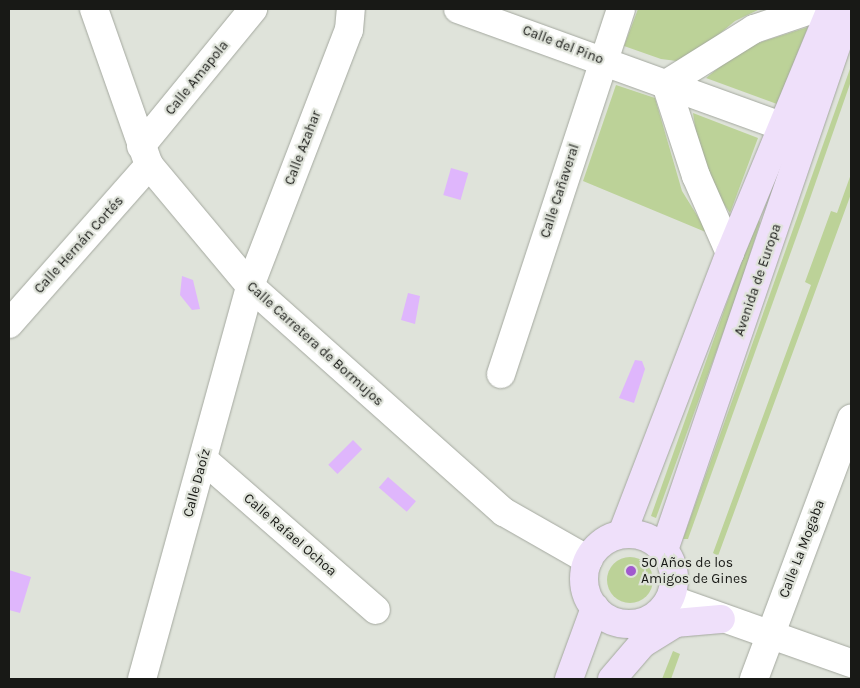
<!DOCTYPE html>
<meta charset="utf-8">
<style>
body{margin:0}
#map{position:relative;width:860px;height:688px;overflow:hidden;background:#dfe3da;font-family:Karla,sans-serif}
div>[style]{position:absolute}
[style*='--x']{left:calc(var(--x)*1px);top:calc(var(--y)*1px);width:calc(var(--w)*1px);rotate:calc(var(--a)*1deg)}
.green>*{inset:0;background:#bcd298}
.round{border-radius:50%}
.water>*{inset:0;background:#dfb6fc;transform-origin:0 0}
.roads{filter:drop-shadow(0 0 1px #a4a89f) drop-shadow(0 0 1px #a4a89f)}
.street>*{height:28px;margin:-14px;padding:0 14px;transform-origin:14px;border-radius:14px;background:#fff}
.secondary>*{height:28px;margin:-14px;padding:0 14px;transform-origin:14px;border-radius:14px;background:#efe0fa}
.secondary>.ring{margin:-14px;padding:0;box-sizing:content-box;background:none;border:28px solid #efe0fa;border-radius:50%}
.dots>*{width:14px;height:14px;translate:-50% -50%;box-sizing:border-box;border:2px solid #dfe3da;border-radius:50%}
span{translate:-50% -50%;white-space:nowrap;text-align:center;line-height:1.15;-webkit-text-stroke:4.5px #dfe3da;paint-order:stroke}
.street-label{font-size:14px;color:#181916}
.poi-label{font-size:14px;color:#181916}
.left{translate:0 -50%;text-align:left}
.frame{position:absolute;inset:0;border:10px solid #181916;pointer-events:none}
</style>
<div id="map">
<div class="green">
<i style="clip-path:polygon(638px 9px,760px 9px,735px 21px,685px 62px,661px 59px,624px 46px)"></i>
<i style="clip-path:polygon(808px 27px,777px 104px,706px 78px,743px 48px)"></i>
<i style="clip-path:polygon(851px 66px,851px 81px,806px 210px,688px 539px,683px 539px)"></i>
<i style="clip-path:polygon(616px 85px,655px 98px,682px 191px,708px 233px,583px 181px)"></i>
<i style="clip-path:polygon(693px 113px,758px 138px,730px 213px,702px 172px)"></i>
<i style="clip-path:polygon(851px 174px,851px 194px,718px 556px,713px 553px,811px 285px,805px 282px,831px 211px,837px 213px)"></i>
<i style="clip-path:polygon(758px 215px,760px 223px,739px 289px,656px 518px,651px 516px)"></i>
<i class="round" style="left:607px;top:557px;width:46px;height:46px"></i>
<i style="clip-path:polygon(673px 651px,680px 654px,671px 679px,662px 679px)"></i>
</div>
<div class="water">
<i style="left:451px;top:168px;width:18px;height:28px;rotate:16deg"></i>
<i style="clip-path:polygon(182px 276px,193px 280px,200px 309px,192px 310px,180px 295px)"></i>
<i style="clip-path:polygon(408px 293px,420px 296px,415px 324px,401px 320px)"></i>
<i style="clip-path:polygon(635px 360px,642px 361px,645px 369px,634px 403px,619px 398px)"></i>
<i style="left:353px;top:440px;width:13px;height:35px;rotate:45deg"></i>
<i style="left:388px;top:477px;width:37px;height:14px;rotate:41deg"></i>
<i style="clip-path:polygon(9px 570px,31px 577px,20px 613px,9px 610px)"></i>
</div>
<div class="roads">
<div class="street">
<i style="--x:94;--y:9;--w:165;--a:70.6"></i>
<i style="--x:149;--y:165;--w:158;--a:50.1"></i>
<i style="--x:250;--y:286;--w:340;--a:41.7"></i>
<i style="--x:504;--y:512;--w:97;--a:29.7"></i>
<i style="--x:458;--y:9;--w:344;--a:19.9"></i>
<i style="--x:141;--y:146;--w:177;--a:-50.7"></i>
<i style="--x:730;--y:253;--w:84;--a:-113.8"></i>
<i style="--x:696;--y:176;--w:97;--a:-108.1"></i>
<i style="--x:666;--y:84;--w:104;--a:-32"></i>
<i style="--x:754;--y:29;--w:62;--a:-18.7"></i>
<i style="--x:9;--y:324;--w:212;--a:-48.6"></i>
<i style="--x:501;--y:374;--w:384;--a:-71.8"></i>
<i style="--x:204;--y:460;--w:228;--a:41.1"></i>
<i style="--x:670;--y:599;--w:192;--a:19.5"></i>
<i style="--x:142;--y:679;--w:408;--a:-74.6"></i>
<i style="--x:250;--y:286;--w:274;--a:-68.9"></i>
<i style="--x:349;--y:30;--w:21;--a:-85"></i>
<i style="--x:754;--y:679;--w:278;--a:-69.5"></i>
</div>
<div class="secondary">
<i class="ring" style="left:584px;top:534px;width:62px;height:62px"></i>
<i style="--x:622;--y:534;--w:301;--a:-69"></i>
<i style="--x:730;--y:253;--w:264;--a:-67.5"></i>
<i style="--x:664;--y:550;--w:572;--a:-71.12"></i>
<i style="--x:569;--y:679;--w:76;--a:-69.9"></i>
<i style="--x:612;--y:679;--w:46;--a:-49.4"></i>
<i style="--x:642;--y:644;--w:39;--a:-32"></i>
<i style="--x:675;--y:623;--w:46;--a:-5"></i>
</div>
</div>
<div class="dots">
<i style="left:631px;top:571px;background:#a15ace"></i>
</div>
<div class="street-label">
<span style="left:563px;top:45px;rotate:21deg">Calle del Pino</span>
<span style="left:197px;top:78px;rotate:-51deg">Calle Amapola</span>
<span style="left:303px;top:148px;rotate:-69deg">Calle Azahar</span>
<span style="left:560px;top:191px;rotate:-72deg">Calle Cañaveral</span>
<span style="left:79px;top:245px;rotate:-48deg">Calle Hernán Cortés</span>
<span style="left:758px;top:280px;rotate:-71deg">Avenida de Europa</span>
<span style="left:315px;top:344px;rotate:42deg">Calle Carretera de Bormujos</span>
<span style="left:197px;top:483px;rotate:-75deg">Calle Daoíz</span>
<span style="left:290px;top:535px;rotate:41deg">Calle Rafael Ochoa</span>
<span style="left:802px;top:549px;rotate:-69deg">Calle La Mogaba</span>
</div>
<div class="poi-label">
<span class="left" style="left:641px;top:571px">50 Años de los<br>Amigos de Gines</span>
</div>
<div class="frame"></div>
</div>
